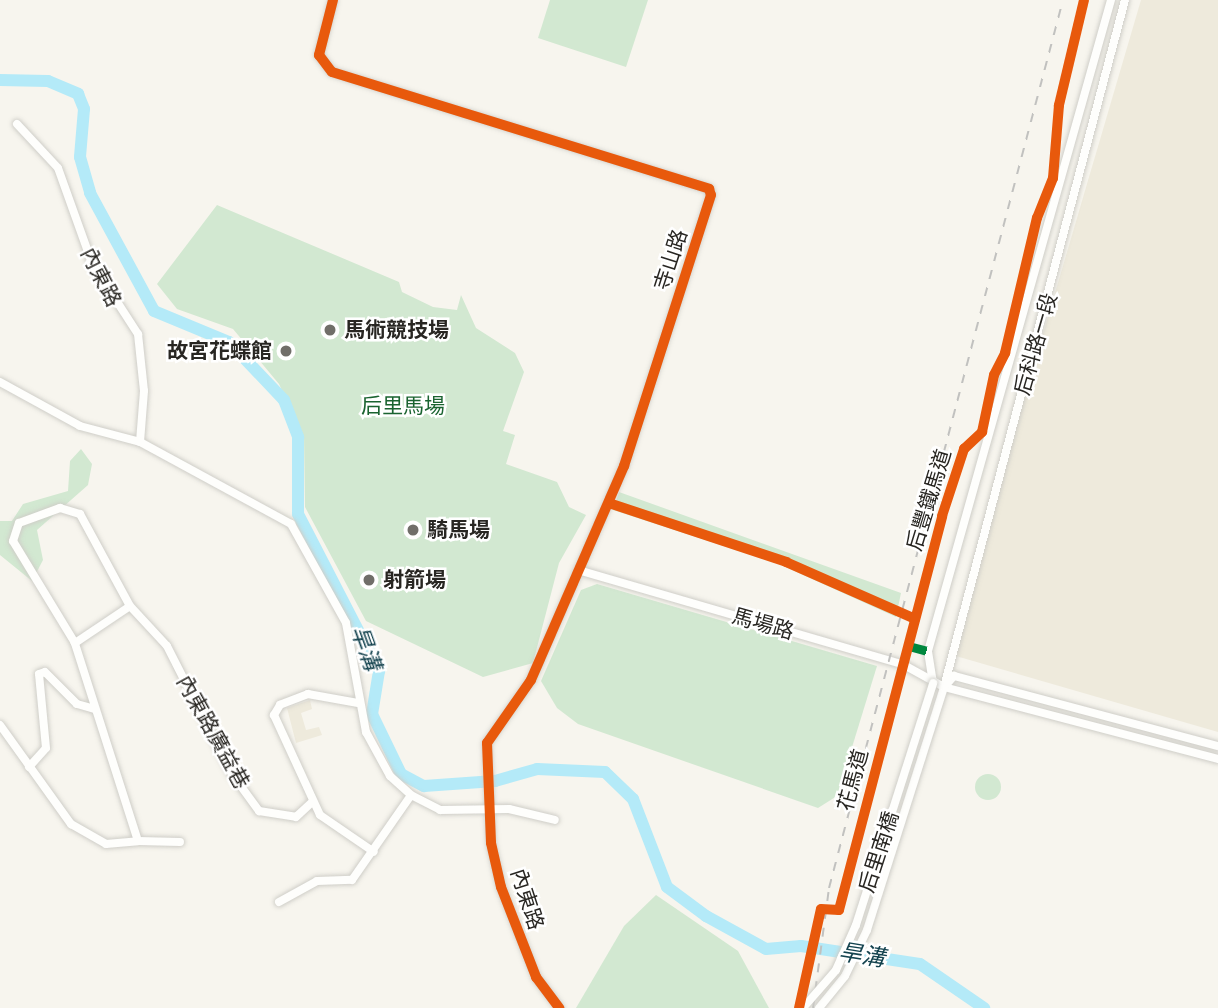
<!DOCTYPE html>
<meta charset="utf-8">
<style>
body{margin:0}
#map{position:relative;width:1218px;height:1008px;overflow:hidden;background:#f7f5ee;font-family:"DejaVu Sans","Noto Sans TC",sans-serif}
div>[style]{position:absolute}
[style*='--x']{left:calc(var(--x)*1px);top:calc(var(--y)*1px);width:calc(var(--w)*1px);rotate:calc(var(--a)*1deg)}
.built>*{inset:0;background:#eeeadc}
.green>*{inset:0;background:#d2e8d1}
.round{border-radius:50%}
.river>*{height:12px;margin:-6px;padding:0 6px;transform-origin:6px;border-radius:6px;background:#b4eaf8}
.roads{filter:drop-shadow(0 0 2px #cfcec8) drop-shadow(0 0 2px #cfcec8)}
.minor>*{height:8px;margin:-4px;padding:0 4px;transform-origin:4px;border-radius:4px;background:#fefefc}
.rail>*{height:2px;margin-top:-1px;transform-origin:0;background:repeating-linear-gradient(90deg,#c1c1bf 0 9px,transparent 0 18px)}
.bridges{filter:drop-shadow(0 0 2px #cfcec8) drop-shadow(0 0 2px #cfcec8)}
.minor-bridge>*{height:8px;margin:-4px;padding:0 4px;transform-origin:4px;border-radius:4px;background:#fefefc}
.quiet>*{height:9px;margin-top:-4.5px;transform-origin:0;background:repeating-linear-gradient(90deg,#00873e 0 18px,transparent 0 27px)}
.cycleway>*{height:10px;margin:-5px;padding:0 5px;transform-origin:5px;border-radius:5px;background:#e8590c}
.dots>*{width:19px;height:19px;translate:-50% -50%;box-sizing:border-box;border:4px solid #fff;border-radius:50%}
span{translate:-50% -50%;white-space:nowrap;text-align:center;line-height:1.15;-webkit-text-stroke:5px #fff;paint-order:stroke}
.street-label{font-size:21px;color:#282622}
.poi-label{font-size:21px;color:#282622;font-weight:700}
.left{translate:0 -50%;text-align:left}
.right{translate:-100% -50%;text-align:right}
.park-label{font-size:21px;color:#1a6330}
.water-label{font-size:23px;color:#14434f;font-style:italic}
</style>
<div id="map">
<div class="built">
<i style="clip-path:polygon(1141px 0,1218px 0,1218px 732px,949px 654px)"></i>
<i style="clip-path:polygon(310px 700px,312px 709px,301px 713px,306px 730px,319px 727px,322px 735px,296px 743px,287px 708px)"></i>
</div>
<div class="green">
<i style="clip-path:polygon(550px 0,648px 0,626px 67px,538px 38px)"></i>
<i style="clip-path:polygon(217px 205px,399px 282px,402px 292px,433px 307px,457px 310px,461px 295px,476px 328px,515px 353px,524px 372px,503px 431px,515px 435px,506px 464px,557px 482px,569px 507px,586px 515px,559px 563px,533px 663px,483px 677px,366px 621px,305px 507px,304px 437px,279px 384px,233px 329px,177px 309px,157px 284px)"></i>
<i style="clip-path:polygon(81px 449px,92px 464px,88px 485px,37px 530px,43px 560px,32px 581px,0 555px,0 521px,12px 521px,23px 504px,68px 491px,70px 461px)"></i>
<i style="clip-path:polygon(619px 492px,901px 593px,896px 617px,779px 564px,613px 510px)"></i>
<i style="clip-path:polygon(597px 584px,877px 666px,837px 796px,818px 808px,578px 724px,557px 708px,541px 681px,581px 590px)"></i>
<i class="round" style="left:975px;top:774px;width:26px;height:26px"></i>
<i style="clip-path:polygon(656px 895px,738px 951px,769px 1008px,576px 1008px,624px 926px)"></i>
</div>
<div class="river">
<i style="--x:0;--y:80;--w:48;--a:1.2"></i>
<i style="--x:48;--y:81;--w:33;--a:23"></i>
<i style="--x:78;--y:94;--w:16;--a:68"></i>
<i style="--x:84;--y:109;--w:48;--a:94.8"></i>
<i style="--x:80;--y:157;--w:37;--a:74"></i>
<i style="--x:90;--y:193;--w:134;--a:61.5"></i>
<i style="--x:154;--y:311;--w:81;--a:22.5"></i>
<i style="--x:229;--y:342;--w:80;--a:46.5"></i>
<i style="--x:284;--y:400;--w:40;--a:69"></i>
<i style="--x:298;--y:437;--w:77;--a:90"></i>
<i style="--x:298;--y:514;--w:177;--a:62.7"></i>
<i style="--x:379;--y:671;--w:44;--a:99.2"></i>
<i style="--x:372;--y:714;--w:67;--a:64.2"></i>
<i style="--x:401;--y:774;--w:26;--a:28"></i>
<i style="--x:424;--y:786;--w:71;--a:-4"></i>
<i style="--x:495;--y:781;--w:44;--a:-15.9"></i>
<i style="--x:537;--y:769;--w:68;--a:2.5"></i>
<i style="--x:605;--y:772;--w:39;--a:44"></i>
<i style="--x:633;--y:799;--w:94;--a:68.9"></i>
<i style="--x:667;--y:887;--w:49;--a:36.6"></i>
<i style="--x:706;--y:916;--w:68;--a:28.8"></i>
<i style="--x:766;--y:949;--w:35;--a:-5"></i>
<i style="--x:801;--y:946;--w:120;--a:8.6"></i>
<i style="--x:920;--y:964;--w:78;--a:34.5"></i>
</div>
<div class="roads">
<div class="minor">
<i style="--x:333;--y:0;--w:57;--a:104.3"></i>
<i style="--x:319;--y:55;--w:21;--a:53"></i>
<i style="--x:332;--y:72;--w:395;--a:17.2"></i>
<i style="--x:709;--y:189;--w:6;--a:72"></i>
<i style="--x:711;--y:195;--w:285;--a:107.8"></i>
<i style="--x:624;--y:466;--w:233;--a:113.5"></i>
<i style="--x:531;--y:680;--w:77;--a:124.9"></i>
<i style="--x:487;--y:743;--w:100;--a:87.7"></i>
<i style="--x:491;--y:843;--w:45;--a:77.2"></i>
<i style="--x:501;--y:887;--w:97;--a:68.7"></i>
<i style="--x:536;--y:977;--w:39;--a:53"></i>
<i style="--x:17;--y:124;--w:60;--a:47"></i>
<i style="--x:58;--y:168;--w:101;--a:70.3"></i>
<i style="--x:92;--y:263;--w:85;--a:57.1"></i>
<i style="--x:138;--y:334;--w:57;--a:84"></i>
<i style="--x:144;--y:391;--w:51;--a:94.5"></i>
<i style="--x:0;--y:382;--w:91;--a:28.8"></i>
<i style="--x:80;--y:426;--w:62;--a:14.9"></i>
<i style="--x:140;--y:442;--w:172;--a:28.5"></i>
<i style="--x:291;--y:524;--w:113;--a:60.9"></i>
<i style="--x:346;--y:623;--w:111;--a:79.6"></i>
<i style="--x:366;--y:732;--w:50;--a:61.4"></i>
<i style="--x:390;--y:776;--w:28;--a:42"></i>
<i style="--x:411;--y:795;--w:33;--a:27"></i>
<i style="--x:440;--y:810;--w:69;--a:-0.8"></i>
<i style="--x:509;--y:809;--w:47;--a:13.4"></i>
<i style="--x:578;--y:570;--w:340;--a:16.2"></i>
<i style="--x:904;--y:665;--w:46;--a:28.8"></i>
<i style="--x:944;--y:687;--w:283;--a:14.7"></i>
<i style="--x:75;--y:643;--w:66;--a:-33.9"></i>
<i style="--x:933;--y:683;--w:32;--a:-99"></i>
<i style="--x:928;--y:651;--w:676;--a:-74.3"></i>
<i style="--x:947;--y:684;--w:11;--a:-49"></i>
<i style="--x:954;--y:676;--w:273;--a:14.9"></i>
<i style="--x:358;--y:703;--w:51;--a:-169.8"></i>
<i style="--x:308;--y:694;--w:30;--a:159"></i>
<i style="--x:280;--y:705;--w:12;--a:121"></i>
<i style="--x:274;--y:715;--w:110;--a:65.3"></i>
<i style="--x:320;--y:815;--w:65;--a:34.4"></i>
<i style="--x:0;--y:725;--w:122;--a:54.4"></i>
<i style="--x:71;--y:824;--w:40;--a:29.7"></i>
<i style="--x:106;--y:844;--w:32;--a:-5"></i>
<i style="--x:138;--y:841;--w:208;--a:-107.7"></i>
<i style="--x:75;--y:643;--w:119;--a:-121.3"></i>
<i style="--x:13;--y:541;--w:19;--a:-72"></i>
<i style="--x:19;--y:523;--w:44;--a:-20.1"></i>
<i style="--x:60;--y:508;--w:21;--a:17"></i>
<i style="--x:80;--y:514;--w:105;--a:61.5"></i>
<i style="--x:130;--y:606;--w:54;--a:47.2"></i>
<i style="--x:167;--y:646;--w:144;--a:63.1"></i>
<i style="--x:232;--y:774;--w:46;--a:53.9"></i>
<i style="--x:259;--y:811;--w:37;--a:9"></i>
<i style="--x:296;--y:817;--w:23;--a:-43"></i>
<i style="--x:29;--y:767;--w:25;--a:-48"></i>
<i style="--x:46;--y:748;--w:74;--a:-95.4"></i>
<i style="--x:39;--y:674;--w:6;--a:-18"></i>
<i style="--x:45;--y:672;--w:45;--a:45"></i>
<i style="--x:77;--y:704;--w:18;--a:16"></i>
<i style="--x:138;--y:841;--w:42;--a:1.4"></i>
<i style="--x:279;--y:902;--w:43;--a:-28.9"></i>
<i style="--x:317;--y:881;--w:35;--a:-2"></i>
<i style="--x:352;--y:880;--w:103;--a:-55.2"></i>
<i style="--x:819;--y:1008;--w:41;--a:-50.9"></i>
<i style="--x:845;--y:976;--w:51;--a:-64.4"></i>
<i style="--x:867;--y:930;--w:255;--a:-72.4"></i>
<i style="--x:944;--y:687;--w:710;--a:-75.24"></i>
</div>
</div>
<div class="rail">
<i style="--x:813;--y:1008;--w:121;--a:-82.4"></i>
<i style="--x:829;--y:888;--w:918;--a:-75.24"></i>
</div>
<div class="bridges">
<div class="minor-bridge">
<i style="--x:803;--y:1008;--w:50;--a:-49"></i>
<i style="--x:836;--y:970;--w:49;--a:-66"></i>
<i style="--x:856;--y:925;--w:254;--a:-72.3"></i>
</div>
</div>
<div class="quiet">
<i style="--x:909;--y:646;--w:20;--a:15"></i>
</div>
<div class="cycleway">
<i style="--x:333;--y:0;--w:57;--a:104.3"></i>
<i style="--x:319;--y:55;--w:21;--a:53"></i>
<i style="--x:332;--y:72;--w:395;--a:17.2"></i>
<i style="--x:709;--y:189;--w:6;--a:72"></i>
<i style="--x:711;--y:195;--w:285;--a:107.8"></i>
<i style="--x:624;--y:466;--w:233;--a:113.5"></i>
<i style="--x:531;--y:680;--w:77;--a:124.9"></i>
<i style="--x:487;--y:743;--w:100;--a:87.7"></i>
<i style="--x:491;--y:843;--w:45;--a:77.2"></i>
<i style="--x:501;--y:887;--w:97;--a:68.7"></i>
<i style="--x:536;--y:977;--w:39;--a:53"></i>
<i style="--x:609;--y:503;--w:187;--a:18.4"></i>
<i style="--x:786;--y:562;--w:141;--a:23.8"></i>
<i style="--x:799;--y:1008;--w:101;--a:-77.5"></i>
<i style="--x:821;--y:909;--w:18;--a:3"></i>
<i style="--x:839;--y:910;--w:407;--a:-75.3"></i>
<i style="--x:942;--y:516;--w:71;--a:-71.8"></i>
<i style="--x:964;--y:449;--w:25;--a:-43"></i>
<i style="--x:982;--y:432;--w:58;--a:-78.1"></i>
<i style="--x:994;--y:375;--w:25;--a:-63"></i>
<i style="--x:1005;--y:353;--w:139;--a:-76.7"></i>
<i style="--x:1037;--y:218;--w:43;--a:-68.2"></i>
<i style="--x:1053;--y:178;--w:73;--a:-85.3"></i>
<i style="--x:1059;--y:105;--w:108;--a:-76.6"></i>
</div>
<div class="dots">
<i style="left:330px;top:330px;background:#706e69"></i>
<i style="left:286px;top:351px;background:#706e69"></i>
<i style="left:413px;top:530px;background:#706e69"></i>
<i style="left:369px;top:580px;background:#706e69"></i>
</div>
<div class="street-label">
<span style="left:671px;top:260px;rotate:-72deg">寺山路</span>
<span style="left:101px;top:277px;rotate:63deg">內東路</span>
<span style="left:1036px;top:344px;rotate:-74deg">后科路一段</span>
<span style="left:929px;top:500px;rotate:-73deg">后豐鐵馬道</span>
<span style="left:763px;top:624px;rotate:16deg">馬場路</span>
<span style="left:213px;top:732px;rotate:61deg">內東路廣益巷</span>
<span style="left:853px;top:780px;rotate:-75deg">花馬道</span>
<span style="left:879px;top:852px;rotate:-72deg">后里南橋</span>
<span style="left:527px;top:899px;rotate:72deg">內東路</span>
</div>
<div class="poi-label">
<span class="left" style="left:344px;top:330px">馬術競技場</span>
<span class="right" style="left:272px;top:351px">故宮花蝶館</span>
<span class="left" style="left:427px;top:530px">騎馬場</span>
<span class="left" style="left:383px;top:580px">射箭場</span>
</div>
<div class="park-label">
<span style="left:403px;top:406px">后里馬場</span>
</div>
<div class="water-label">
<span style="left:366px;top:648px;rotate:70deg">旱溝</span>
<span style="left:862px;top:955px;rotate:9deg">旱溝</span>
</div>
</div>
